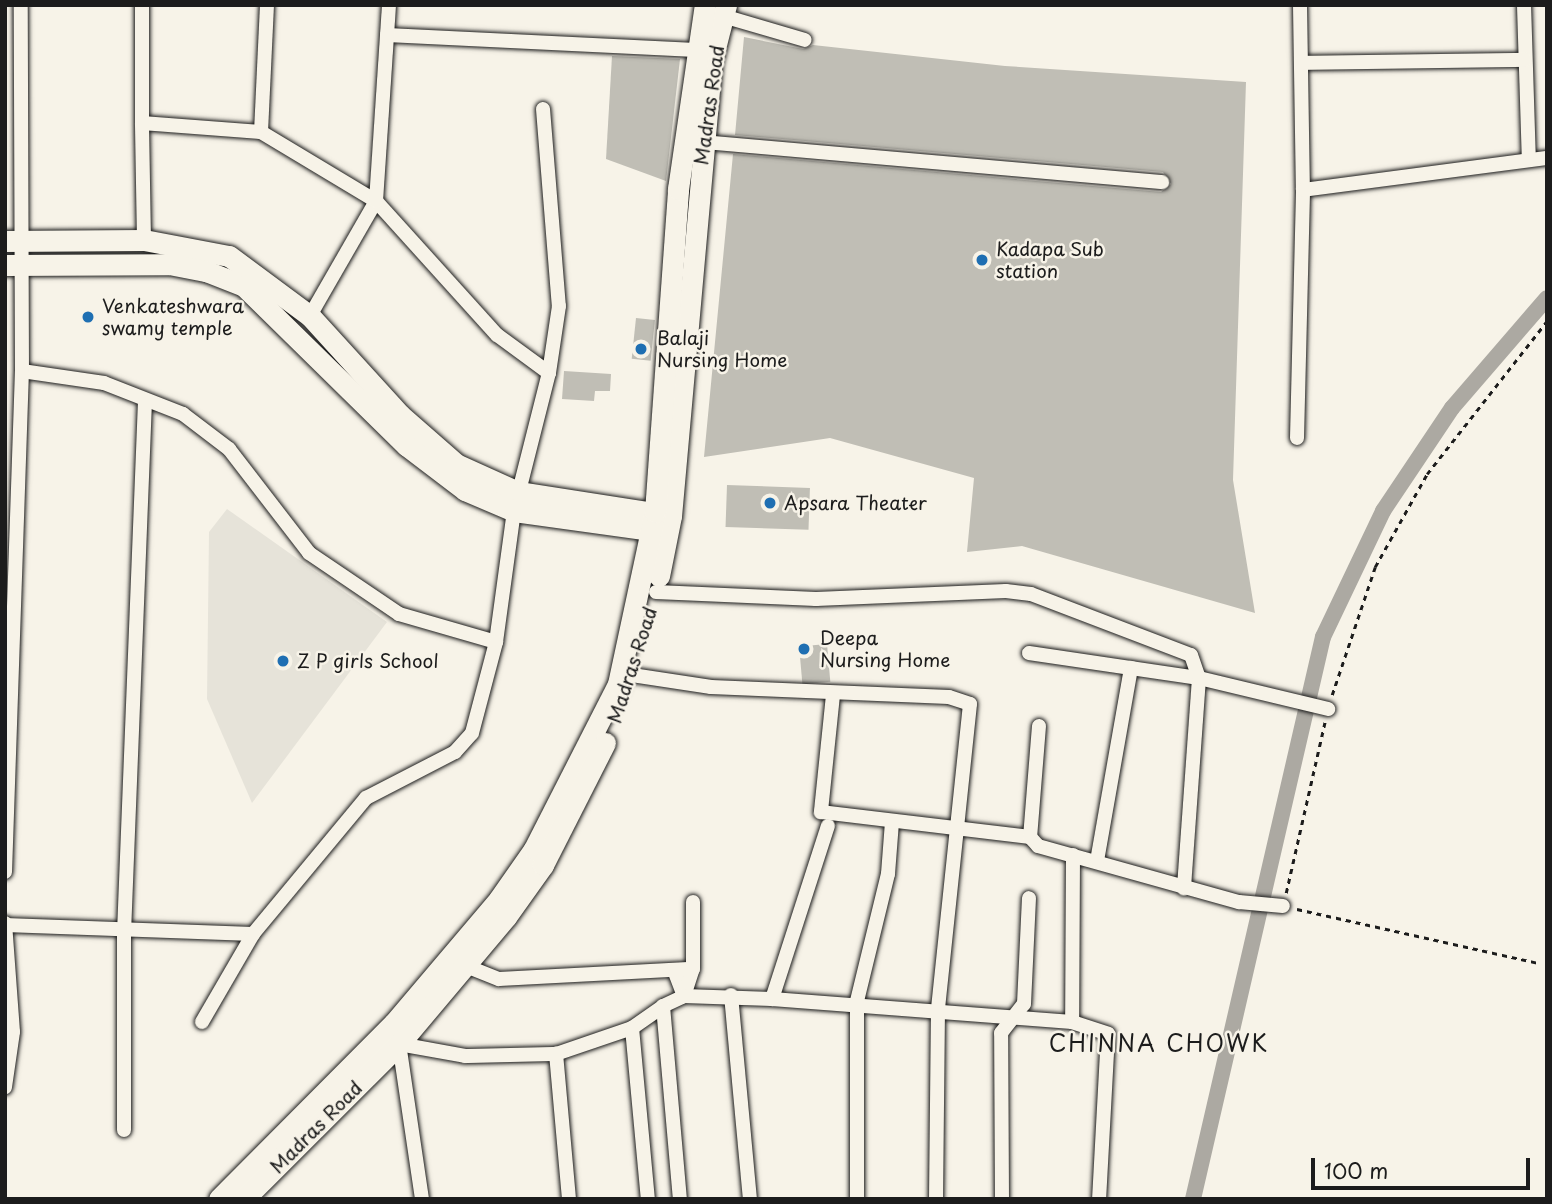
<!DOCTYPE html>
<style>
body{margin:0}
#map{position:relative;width:1552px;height:1204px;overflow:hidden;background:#f7f3e8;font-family:"Playpen Sans",sans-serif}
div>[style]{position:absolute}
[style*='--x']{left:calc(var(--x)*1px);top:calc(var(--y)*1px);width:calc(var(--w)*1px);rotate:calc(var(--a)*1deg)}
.built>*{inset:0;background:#e6e3d9}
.canal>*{height:16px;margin:-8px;padding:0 8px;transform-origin:8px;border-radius:8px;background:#aca9a2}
.building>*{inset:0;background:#c0beb5;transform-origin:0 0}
.path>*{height:2.5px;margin-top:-1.25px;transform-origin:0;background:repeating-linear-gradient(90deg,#1c1c1c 0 5px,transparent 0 10px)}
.roads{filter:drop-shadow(0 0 2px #1c1c1c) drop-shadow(0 0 2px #1c1c1c)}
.minor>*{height:14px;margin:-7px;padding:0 7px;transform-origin:7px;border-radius:7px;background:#f7f3e8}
.secondary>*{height:21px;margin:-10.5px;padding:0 10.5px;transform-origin:10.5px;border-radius:10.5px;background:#f7f3e8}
.dots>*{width:19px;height:19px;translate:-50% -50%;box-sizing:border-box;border:4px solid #f7f3e8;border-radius:50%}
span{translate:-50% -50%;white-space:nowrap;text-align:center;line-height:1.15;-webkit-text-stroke:5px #f7f3e8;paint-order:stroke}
.street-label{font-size:19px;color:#1c1c1c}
.poi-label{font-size:19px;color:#1c1c1c}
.left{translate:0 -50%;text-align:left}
.quarter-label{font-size:23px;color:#1c1c1c;letter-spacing:2px}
.frame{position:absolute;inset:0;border:7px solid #1c1c1c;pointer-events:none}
.scale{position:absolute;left:1311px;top:1158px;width:219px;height:32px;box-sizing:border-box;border:4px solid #1c1c1c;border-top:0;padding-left:9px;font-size:21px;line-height:24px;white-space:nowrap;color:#1c1c1c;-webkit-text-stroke:5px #f7f3e8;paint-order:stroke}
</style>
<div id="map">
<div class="built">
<i style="clip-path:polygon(227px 509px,387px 622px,252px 803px,207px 699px,209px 532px)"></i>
</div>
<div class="canal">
<i style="--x:1193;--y:1199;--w:577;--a:-76.98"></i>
<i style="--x:1323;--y:637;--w:140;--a:-64.5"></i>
<i style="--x:1383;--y:511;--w:124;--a:-56.2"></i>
<i style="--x:1452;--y:408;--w:145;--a:-49.2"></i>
</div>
<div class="building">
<i style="clip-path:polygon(744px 37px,803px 49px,813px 45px,1005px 66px,1246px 82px,1233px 480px,1255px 613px,1022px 546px,967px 552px,974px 478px,830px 438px,704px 457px,733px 154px,1161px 192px,1171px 184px,1163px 172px,735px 135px)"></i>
<i style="clip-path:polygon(612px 56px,680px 59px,666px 181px,606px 159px)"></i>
<i style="left:636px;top:318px;width:19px;height:41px;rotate:6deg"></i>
<i style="clip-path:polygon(564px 371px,611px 374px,610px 391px,595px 391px,594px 401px,562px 399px)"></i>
<i style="left:727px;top:485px;width:83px;height:42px;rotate:2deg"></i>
<i style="left:827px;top:644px;width:38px;height:28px;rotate:85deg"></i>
</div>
<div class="path">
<i style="--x:1332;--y:695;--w:135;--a:-71.4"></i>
<i style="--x:1375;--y:567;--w:107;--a:-60.8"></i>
<i style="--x:1427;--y:474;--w:194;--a:-51.9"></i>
<i style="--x:1286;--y:893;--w:175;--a:-77.2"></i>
<i style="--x:1297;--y:909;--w:248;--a:12.6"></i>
</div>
<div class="roads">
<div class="minor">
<i style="--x:142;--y:5;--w:118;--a:90"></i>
<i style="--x:1300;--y:5;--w:185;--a:89.1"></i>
<i style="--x:1524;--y:5;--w:155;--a:88.2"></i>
<i style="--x:723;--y:16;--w:85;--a:16.3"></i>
<i style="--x:387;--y:35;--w:309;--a:2.8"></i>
<i style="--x:1301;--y:63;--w:224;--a:-0.8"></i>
<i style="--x:543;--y:109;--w:198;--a:85.4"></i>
<i style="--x:559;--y:306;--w:68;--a:98.5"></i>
<i style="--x:261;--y:132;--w:127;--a:-87.3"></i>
<i style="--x:703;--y:142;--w:461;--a:5"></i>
<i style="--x:144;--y:240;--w:117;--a:-91"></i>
<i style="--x:142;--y:123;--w:119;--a:4.3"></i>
<i style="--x:261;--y:132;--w:134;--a:31"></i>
<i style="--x:376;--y:201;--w:133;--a:119.9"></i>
<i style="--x:22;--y:371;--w:83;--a:8.3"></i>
<i style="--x:104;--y:383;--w:85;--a:21.4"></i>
<i style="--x:183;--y:414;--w:58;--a:37.3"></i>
<i style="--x:229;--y:449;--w:131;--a:52.4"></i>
<i style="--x:309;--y:553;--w:109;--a:34.1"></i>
<i style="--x:399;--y:614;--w:101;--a:16.1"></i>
<i style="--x:496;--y:642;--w:132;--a:-82.2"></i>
<i style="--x:514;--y:511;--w:142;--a:-75.8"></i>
<i style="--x:549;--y:373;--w:64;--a:-143.8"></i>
<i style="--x:497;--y:335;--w:181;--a:-132.1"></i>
<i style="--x:376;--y:201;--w:196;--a:-86.2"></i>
<i style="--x:1297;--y:438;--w:248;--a:-88.6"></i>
<i style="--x:1303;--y:190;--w:246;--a:-7.5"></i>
<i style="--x:656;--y:592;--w:160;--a:2.5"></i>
<i style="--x:816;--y:599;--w:190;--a:-2.4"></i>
<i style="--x:1006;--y:591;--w:25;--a:7"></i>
<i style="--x:1031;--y:594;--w:171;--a:20.9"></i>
<i style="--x:1191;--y:655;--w:24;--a:71"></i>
<i style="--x:1199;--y:678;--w:211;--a:94.1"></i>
<i style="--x:1029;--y:653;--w:172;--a:8.4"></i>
<i style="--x:1199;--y:678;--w:133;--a:13.5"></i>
<i style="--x:632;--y:675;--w:80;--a:8.6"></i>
<i style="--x:711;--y:687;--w:238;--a:2.4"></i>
<i style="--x:949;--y:697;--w:22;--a:18"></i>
<i style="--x:970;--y:704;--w:307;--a:96"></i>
<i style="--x:938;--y:1009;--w:190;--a:90.6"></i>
<i style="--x:833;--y:695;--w:118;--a:95.9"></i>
<i style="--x:821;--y:812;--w:210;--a:6.8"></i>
<i style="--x:1039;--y:726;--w:111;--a:94.6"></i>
<i style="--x:1030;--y:837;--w:12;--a:48"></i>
<i style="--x:1038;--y:846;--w:209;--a:15.6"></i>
<i style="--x:1239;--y:902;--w:44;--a:5.2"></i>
<i style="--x:1073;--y:855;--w:167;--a:90.3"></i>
<i style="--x:1072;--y:1022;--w:38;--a:18"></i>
<i style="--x:1108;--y:1034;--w:165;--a:93.1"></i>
<i style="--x:1097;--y:861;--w:196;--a:-80"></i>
<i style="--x:5;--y:872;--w:501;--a:-88.06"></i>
<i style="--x:22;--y:371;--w:366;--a:-90.2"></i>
<i style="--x:5;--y:923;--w:109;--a:85.8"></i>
<i style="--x:13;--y:1032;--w:56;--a:98.3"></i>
<i style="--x:5;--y:925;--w:248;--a:2.1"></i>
<i style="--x:253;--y:934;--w:177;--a:-50.3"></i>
<i style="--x:366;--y:798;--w:100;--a:-27.3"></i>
<i style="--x:455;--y:752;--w:25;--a:-48"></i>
<i style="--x:472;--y:733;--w:94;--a:-75.2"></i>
<i style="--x:462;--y:957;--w:10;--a:66"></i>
<i style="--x:466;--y:966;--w:35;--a:22"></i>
<i style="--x:499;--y:979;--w:194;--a:-3"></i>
<i style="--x:674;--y:970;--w:28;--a:69"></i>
<i style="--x:684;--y:996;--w:28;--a:-72"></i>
<i style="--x:693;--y:969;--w:67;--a:-90"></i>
<i style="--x:731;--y:995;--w:205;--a:84.7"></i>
<i style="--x:772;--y:999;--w:301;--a:4.4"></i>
<i style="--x:663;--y:1006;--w:23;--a:-25"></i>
<i style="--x:684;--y:996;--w:88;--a:2"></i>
<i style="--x:772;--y:999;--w:182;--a:-72.1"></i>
<i style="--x:202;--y:1022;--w:102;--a:-59.9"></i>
<i style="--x:632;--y:1028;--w:38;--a:-35"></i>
<i style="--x:663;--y:1006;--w:194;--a:85"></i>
<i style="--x:124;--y:1130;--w:197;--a:-90"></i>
<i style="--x:124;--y:933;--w:532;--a:-87.74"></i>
<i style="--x:422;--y:1199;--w:157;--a:-98.4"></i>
<i style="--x:399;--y:1044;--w:67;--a:10.3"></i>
<i style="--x:465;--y:1056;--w:91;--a:-1.3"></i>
<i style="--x:569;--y:1199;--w:146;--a:-95.1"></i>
<i style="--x:556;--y:1054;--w:80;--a:-18.9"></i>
<i style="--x:632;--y:1028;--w:172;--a:84.7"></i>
<i style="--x:857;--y:1199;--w:198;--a:-90"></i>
<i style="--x:857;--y:1001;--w:131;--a:-76.3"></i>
<i style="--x:888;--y:874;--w:52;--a:-85.6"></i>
<i style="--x:1002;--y:1199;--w:166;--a:-90.3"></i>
<i style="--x:1001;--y:1033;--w:37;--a:-52"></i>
<i style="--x:1024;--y:1004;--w:106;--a:-87.3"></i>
</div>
<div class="secondary">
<i style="--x:5;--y:241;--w:139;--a:-0.4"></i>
<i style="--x:144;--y:240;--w:86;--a:10.7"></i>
<i style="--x:229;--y:256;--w:101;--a:36.5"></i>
<i style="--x:310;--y:316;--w:134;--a:47.7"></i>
<i style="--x:400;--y:415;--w:74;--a:41.2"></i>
<i style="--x:456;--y:464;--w:68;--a:24.3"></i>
<i style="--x:518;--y:492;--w:151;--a:8.8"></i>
<i style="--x:5;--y:265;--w:164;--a:-0.3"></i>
<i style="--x:169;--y:264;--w:38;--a:11"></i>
<i style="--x:206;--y:271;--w:41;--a:21.5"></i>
<i style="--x:244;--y:286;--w:228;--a:44.5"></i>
<i style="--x:407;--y:446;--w:73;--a:37.2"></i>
<i style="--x:465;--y:490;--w:53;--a:23.2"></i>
<i style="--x:514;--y:511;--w:153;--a:7.9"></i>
<i style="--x:659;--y:576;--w:61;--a:-78.7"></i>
<i style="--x:671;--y:516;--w:458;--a:-84.9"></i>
<i style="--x:712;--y:60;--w:57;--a:-75.7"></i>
<i style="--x:219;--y:1199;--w:248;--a:-45.2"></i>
<i style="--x:394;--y:1023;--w:162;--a:-49.7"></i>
<i style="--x:499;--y:899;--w:61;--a:-55"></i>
<i style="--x:534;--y:849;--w:185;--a:-63"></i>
<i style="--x:618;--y:684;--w:176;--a:-77.9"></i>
<i style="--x:655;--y:512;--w:324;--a:-85.9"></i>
<i style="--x:678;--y:189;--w:186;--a:-81.7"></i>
<i style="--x:244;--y:1199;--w:219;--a:-45"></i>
<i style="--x:399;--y:1044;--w:166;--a:-49.9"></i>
<i style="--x:506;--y:917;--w:64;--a:-54.6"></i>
<i style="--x:543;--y:865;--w:137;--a:-63.1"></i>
</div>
</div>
<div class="dots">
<i style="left:982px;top:260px;background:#1f6fb2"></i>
<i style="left:88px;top:317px;background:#1f6fb2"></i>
<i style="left:641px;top:349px;background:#1f6fb2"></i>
<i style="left:770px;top:503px;background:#1f6fb2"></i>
<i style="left:804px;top:649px;background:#1f6fb2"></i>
<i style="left:283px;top:661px;background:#1f6fb2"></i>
</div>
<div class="street-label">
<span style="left:709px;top:105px;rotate:-82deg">Madras Road</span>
<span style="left:632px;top:665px;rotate:-72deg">Madras Road</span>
<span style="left:316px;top:1127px;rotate:-45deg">Madras Road</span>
</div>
<div class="poi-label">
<span class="left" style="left:996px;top:260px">Kadapa Sub<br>station</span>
<span class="left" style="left:102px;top:317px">Venkateshwara<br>swamy temple</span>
<span class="left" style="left:657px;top:349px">Balaji<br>Nursing Home</span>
<span class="left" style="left:784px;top:503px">Apsara Theater</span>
<span class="left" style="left:820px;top:649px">Deepa<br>Nursing Home</span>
<span class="left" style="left:297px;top:661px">Z P girls School</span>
</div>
<div class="quarter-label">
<span style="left:1159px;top:1043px">CHINNA CHOWK</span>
</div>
<div class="frame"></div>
<div class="scale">100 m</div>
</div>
